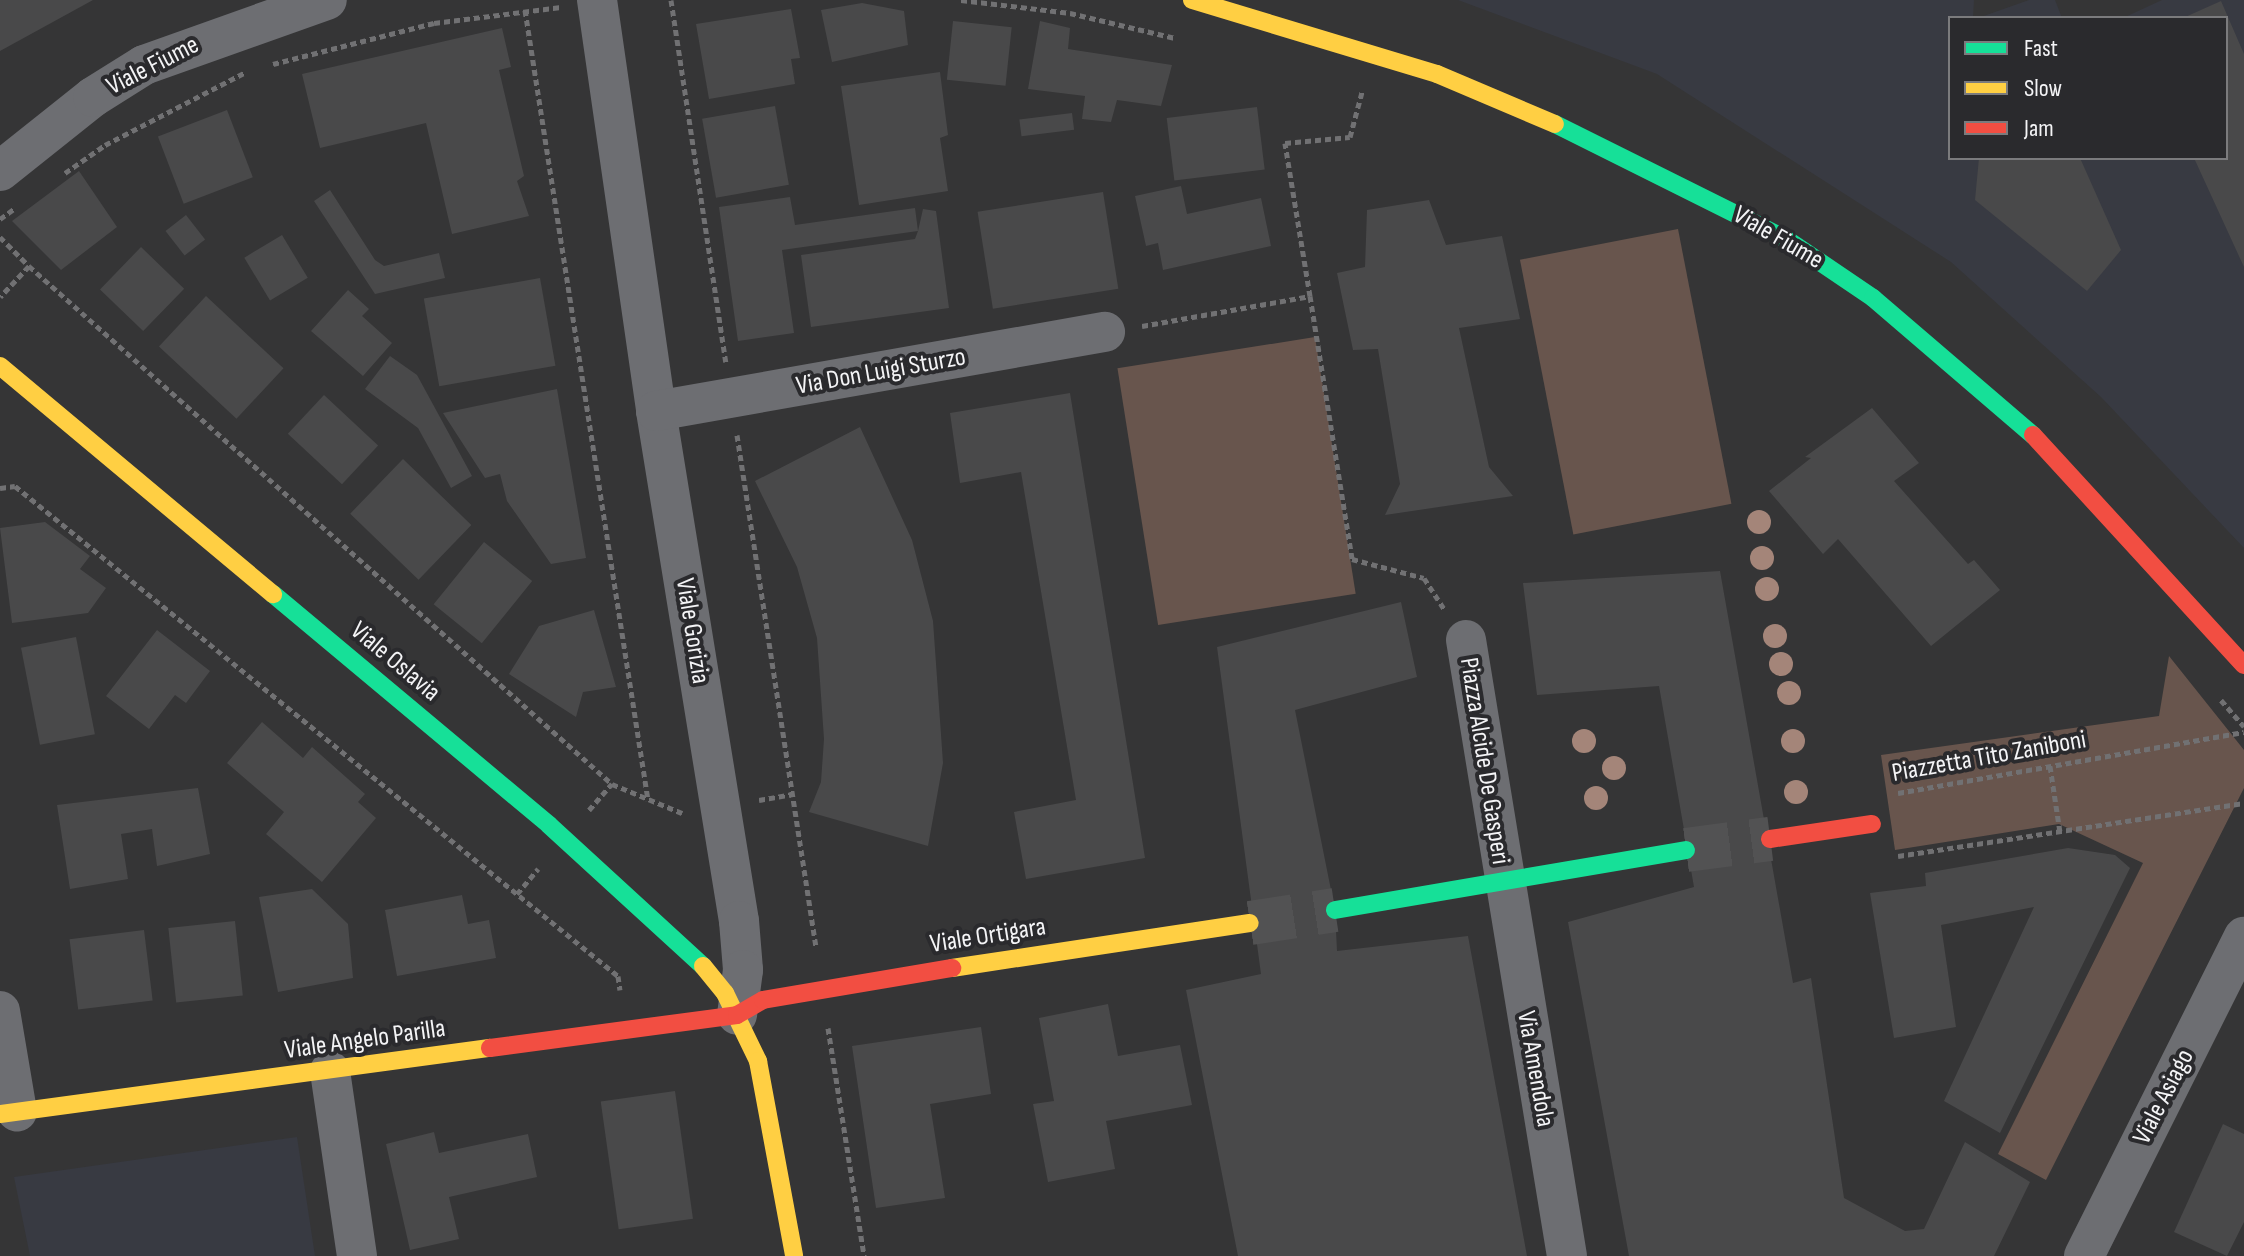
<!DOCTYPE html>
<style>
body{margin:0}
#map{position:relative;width:2244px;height:1256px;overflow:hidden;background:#353536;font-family:"Sofia Sans Condensed",sans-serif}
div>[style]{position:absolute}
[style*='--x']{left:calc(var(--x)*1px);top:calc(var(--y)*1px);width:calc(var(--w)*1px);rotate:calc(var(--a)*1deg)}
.built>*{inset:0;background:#383a42}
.green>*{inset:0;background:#68554d;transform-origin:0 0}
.building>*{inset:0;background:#49494a;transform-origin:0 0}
.secondary-tunnel>*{height:44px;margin-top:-22px;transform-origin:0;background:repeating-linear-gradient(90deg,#525253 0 44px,transparent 0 66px)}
.path>*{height:5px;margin-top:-2.5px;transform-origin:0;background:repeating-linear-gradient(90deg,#717173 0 6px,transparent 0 10px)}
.street>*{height:40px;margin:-20px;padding:0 20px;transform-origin:20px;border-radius:20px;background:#6d6e72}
.fast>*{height:18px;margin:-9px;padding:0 9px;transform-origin:9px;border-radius:9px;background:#16e098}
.slow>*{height:18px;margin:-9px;padding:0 9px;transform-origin:9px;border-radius:9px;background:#ffcf43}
.jam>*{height:18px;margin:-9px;padding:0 9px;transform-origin:9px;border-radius:9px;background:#f24e42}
.trees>*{width:24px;height:24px;margin:-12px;border-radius:50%;background:#a48579}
span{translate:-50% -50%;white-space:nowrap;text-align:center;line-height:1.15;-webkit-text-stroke:8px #2a2a2d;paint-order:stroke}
.street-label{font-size:26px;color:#f4f4f6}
.legend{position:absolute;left:1948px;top:16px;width:280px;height:144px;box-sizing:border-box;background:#2a2a2d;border:2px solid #7b7b7d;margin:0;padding:10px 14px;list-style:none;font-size:24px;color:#f4f4f6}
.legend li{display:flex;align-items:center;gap:16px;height:40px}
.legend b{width:40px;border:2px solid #7b7b7d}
</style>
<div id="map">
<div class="built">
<i style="clip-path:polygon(1458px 0,1974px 0,1973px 18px,1950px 18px,1950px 158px,2226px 158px,2226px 18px,2123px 18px,2162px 0,2244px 0,2244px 548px,2101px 397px,1951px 262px,1657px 74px)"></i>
<i style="clip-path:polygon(2029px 0,2055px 0,2062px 18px,1978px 18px)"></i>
<i style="clip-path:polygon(297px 1137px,315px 1256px,30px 1256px,14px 1177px)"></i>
</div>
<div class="green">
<i style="left:1678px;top:229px;width:280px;height:161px;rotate:79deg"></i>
<i style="left:1315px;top:337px;width:260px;height:200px;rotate:81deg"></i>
<i style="clip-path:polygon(2169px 656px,2244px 750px,2244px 788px,2046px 1180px,1998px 1154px,2143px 863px,2059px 824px,1895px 850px,1881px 755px,2159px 716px)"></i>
</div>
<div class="building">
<i style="clip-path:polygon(0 0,93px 0,0 51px)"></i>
<i style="clip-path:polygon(2221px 1px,2244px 54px,2244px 267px,2194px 158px,2226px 158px,2226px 18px,2183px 18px)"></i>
<i style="clip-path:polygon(862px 3px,904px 11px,908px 45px,832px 62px,821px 10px)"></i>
<i style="clip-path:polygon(791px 9px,800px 58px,791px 59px,795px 84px,709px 99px,696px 24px)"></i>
<i style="left:953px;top:21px;width:59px;height:59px;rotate:6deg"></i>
<i style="clip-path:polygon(1040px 21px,1070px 28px,1068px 49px,1172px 65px,1161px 106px,1117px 100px,1111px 122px,1082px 119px,1085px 96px,1028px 89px)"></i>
<i style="clip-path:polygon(502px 28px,511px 67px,499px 70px,524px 176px,517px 181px,529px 216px,452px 234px,426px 123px,320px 148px,302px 74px)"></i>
<i style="clip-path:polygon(940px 72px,948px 135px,940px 138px,948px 191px,859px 205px,841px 86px)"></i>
<i style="left:775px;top:106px;width:80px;height:74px;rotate:80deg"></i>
<i style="left:1257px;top:107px;width:63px;height:91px;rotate:83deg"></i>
<i style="left:227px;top:110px;width:72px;height:74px;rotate:69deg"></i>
<i style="left:1072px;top:113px;width:17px;height:53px;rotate:83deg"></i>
<i style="clip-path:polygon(1979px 158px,2080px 158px,2121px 250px,2087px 291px,1975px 200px)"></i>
<i style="clip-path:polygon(79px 171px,117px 227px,61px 270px,12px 221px)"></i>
<i style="clip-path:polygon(1181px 186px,1187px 214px,1261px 198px,1271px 246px,1163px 270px,1158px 243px,1146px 246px,1135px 196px)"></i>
<i style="clip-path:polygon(330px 190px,375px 260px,384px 266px,439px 253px,445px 278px,375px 294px,314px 201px)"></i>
<i style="left:1103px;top:192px;width:98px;height:127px;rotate:81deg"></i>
<i style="clip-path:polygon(790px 197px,795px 225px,915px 208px,918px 231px,923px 209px,936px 211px,949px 308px,811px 327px,801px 255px,915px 239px,918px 231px,782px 250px,794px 333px,738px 341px,719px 207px)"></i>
<i style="clip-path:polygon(1429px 200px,1446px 245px,1502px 236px,1520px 319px,1459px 328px,1489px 467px,1513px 496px,1385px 515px,1400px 484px,1378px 349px,1353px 350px,1337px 273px,1365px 267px,1367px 210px)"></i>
<i style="left:186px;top:215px;width:31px;height:26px;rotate:52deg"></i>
<i style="left:282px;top:235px;width:50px;height:44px;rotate:59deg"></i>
<i style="left:141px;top:247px;width:60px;height:59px;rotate:44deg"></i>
<i style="left:540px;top:278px;width:89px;height:118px;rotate:80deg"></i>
<i style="clip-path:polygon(348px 290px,369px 309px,362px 316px,392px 343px,363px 376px,311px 331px)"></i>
<i style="left:206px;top:296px;width:106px;height:69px;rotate:43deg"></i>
<i style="clip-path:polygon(390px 356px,417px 375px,472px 476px,451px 488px,418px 428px,365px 389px)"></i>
<i style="clip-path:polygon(557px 389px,586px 558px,551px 564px,507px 501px,500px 474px,485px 478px,443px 413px)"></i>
<i style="clip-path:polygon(1070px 393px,1145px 858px,1026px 879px,1014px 812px,1076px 800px,1021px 472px,960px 483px,950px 413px)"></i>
<i style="left:324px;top:395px;width:74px;height:53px;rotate:43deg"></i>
<i style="clip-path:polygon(1872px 408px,1919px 463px,1894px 481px,1968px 564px,1974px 560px,2000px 590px,1931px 646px,1838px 539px,1823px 554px,1769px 491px,1811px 458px,1805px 457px)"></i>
<i style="clip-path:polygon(860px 427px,912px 540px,933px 621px,943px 763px,928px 846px,809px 812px,821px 782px,824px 739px,817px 638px,797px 567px,755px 481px)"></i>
<i style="left:403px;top:459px;width:95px;height:76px;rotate:44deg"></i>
<i style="clip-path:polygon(45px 522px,90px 556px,80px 569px,106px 588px,88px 613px,12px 623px,0 528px)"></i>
<i style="left:484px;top:542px;width:62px;height:80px;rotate:39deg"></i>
<i style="clip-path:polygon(1720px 571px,1793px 983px,1811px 978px,1844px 1198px,1905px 1231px,1924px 1229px,1965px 1142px,2030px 1182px,1994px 1256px,1629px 1256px,1568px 922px,1694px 887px,1659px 686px,1537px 695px,1523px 583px)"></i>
<i style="clip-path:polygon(1401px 602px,1417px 677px,1295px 710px,1335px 910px,1337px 951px,1468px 936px,1527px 1256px,1238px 1256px,1186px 990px,1261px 974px,1217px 647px)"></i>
<i style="clip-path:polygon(594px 610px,616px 687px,583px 692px,576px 717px,509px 674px,539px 626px)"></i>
<i style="clip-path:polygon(157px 630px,210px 671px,186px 703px,175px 695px,149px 729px,106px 696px)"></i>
<i style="left:76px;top:637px;width:99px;height:56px;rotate:79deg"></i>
<i style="clip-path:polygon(262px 722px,303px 758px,312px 747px,365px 794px,358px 802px,376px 818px,322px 882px,266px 834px,284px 812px,227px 763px)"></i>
<i style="clip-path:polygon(198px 788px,210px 854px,157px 866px,152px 829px,121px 834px,128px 879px,70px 889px,57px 805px)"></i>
<i style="clip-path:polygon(2068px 848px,2115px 855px,2130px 868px,2000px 1133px,1944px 1101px,2034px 907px,1941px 925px,1956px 1027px,1894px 1038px,1870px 893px,1926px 886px,1925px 873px)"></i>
<i style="clip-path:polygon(312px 889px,348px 924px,353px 978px,278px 992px,259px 897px)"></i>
<i style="clip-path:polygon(462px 895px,468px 924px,489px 920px,496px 958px,397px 976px,385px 910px)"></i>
<i style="left:235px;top:921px;width:75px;height:67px;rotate:84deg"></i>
<i style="left:144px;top:930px;width:71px;height:75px;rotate:83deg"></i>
<i style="clip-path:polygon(1108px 1004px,1118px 1056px,1180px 1045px,1192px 1105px,1106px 1121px,1115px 1169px,1048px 1182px,1033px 1104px,1054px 1101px,1039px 1018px)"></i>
<i style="clip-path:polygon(981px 1027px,991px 1094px,930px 1104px,945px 1198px,876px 1208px,852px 1046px)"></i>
<i style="left:675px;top:1091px;width:129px;height:75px;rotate:82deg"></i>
<i style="clip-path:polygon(2223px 1124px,2244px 1134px,2244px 1222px,2227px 1256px,2174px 1232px)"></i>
<i style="clip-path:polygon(434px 1132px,439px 1153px,528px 1134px,537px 1177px,449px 1197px,459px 1239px,410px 1250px,386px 1144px)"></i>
</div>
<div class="secondary-tunnel">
<i style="--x:1686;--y:850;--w:85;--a:-7.5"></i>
<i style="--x:1250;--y:923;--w:86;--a:-8.7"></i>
</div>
<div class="path">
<i style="--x:671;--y:0;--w:366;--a:81.4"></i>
<i style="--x:961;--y:0;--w:110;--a:6.8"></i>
<i style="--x:1070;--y:13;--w:108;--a:13.4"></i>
<i style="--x:525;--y:10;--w:800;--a:81.15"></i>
<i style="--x:273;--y:64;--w:166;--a:-14.3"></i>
<i style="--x:434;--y:23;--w:128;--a:-7.2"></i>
<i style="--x:65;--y:173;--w:49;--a:-35"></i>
<i style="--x:105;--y:145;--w:157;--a:-27.4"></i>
<i style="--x:0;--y:219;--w:17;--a:-36"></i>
<i style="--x:0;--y:237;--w:41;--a:45"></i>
<i style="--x:29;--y:266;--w:42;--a:133.1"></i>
<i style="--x:29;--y:266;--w:780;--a:41.62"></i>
<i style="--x:612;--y:784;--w:76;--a:22.5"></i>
<i style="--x:1310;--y:296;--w:155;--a:-99.3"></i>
<i style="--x:1285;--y:143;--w:65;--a:-5.3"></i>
<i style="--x:1350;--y:137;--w:47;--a:-75.1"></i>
<i style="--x:1142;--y:326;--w:171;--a:-10.1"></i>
<i style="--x:1310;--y:296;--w:266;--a:80.9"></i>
<i style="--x:1352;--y:559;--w:74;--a:14.8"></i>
<i style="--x:1424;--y:578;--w:38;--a:57"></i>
<i style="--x:737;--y:435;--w:518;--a:81.23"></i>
<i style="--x:0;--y:488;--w:15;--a:-8"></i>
<i style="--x:15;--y:486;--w:777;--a:39.1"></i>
<i style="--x:618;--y:976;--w:14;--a:82"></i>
<i style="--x:2221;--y:700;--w:35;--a:49"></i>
<i style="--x:2050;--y:766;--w:67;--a:81.4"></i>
<i style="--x:1898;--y:793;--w:351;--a:-10"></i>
<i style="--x:759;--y:800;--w:36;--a:-10"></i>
<i style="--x:589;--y:810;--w:35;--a:-49"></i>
<i style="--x:1898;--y:856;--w:350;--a:-8.7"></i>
<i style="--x:517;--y:894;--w:33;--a:-50"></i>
<i style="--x:828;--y:1028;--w:231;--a:81"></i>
</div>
<div class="street">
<i style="--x:597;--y:0;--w:415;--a:81.8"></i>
<i style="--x:656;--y:411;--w:517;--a:80.76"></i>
<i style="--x:739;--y:921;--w:49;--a:85.3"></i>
<i style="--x:743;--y:970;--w:45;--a:97.6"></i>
<i style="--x:0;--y:171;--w:119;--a:-38.5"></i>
<i style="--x:93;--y:97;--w:60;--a:-32.1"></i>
<i style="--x:144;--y:65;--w:194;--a:-19.6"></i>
<i style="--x:656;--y:411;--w:456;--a:-10"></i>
<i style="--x:1466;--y:640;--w:624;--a:80.69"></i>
<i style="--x:0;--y:1011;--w:102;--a:80.4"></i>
<i style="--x:330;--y:1071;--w:187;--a:81.7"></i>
<i style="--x:2084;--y:1256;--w:357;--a:-63.4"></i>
</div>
<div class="fast">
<i style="--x:1555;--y:124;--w:258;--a:26.5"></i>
<i style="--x:1786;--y:239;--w:105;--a:34.1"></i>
<i style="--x:1873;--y:298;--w:211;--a:40.6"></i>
<i style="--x:273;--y:594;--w:360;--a:39.9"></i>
<i style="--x:549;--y:825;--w:209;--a:42.5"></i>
<i style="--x:1335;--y:910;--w:356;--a:-9.7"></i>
</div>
<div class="slow">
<i style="--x:1192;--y:0;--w:256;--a:16.8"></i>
<i style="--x:1437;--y:74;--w:128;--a:23"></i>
<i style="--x:0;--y:366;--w:356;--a:39.9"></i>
<i style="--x:703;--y:966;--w:35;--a:51"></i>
<i style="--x:725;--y:993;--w:76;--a:64.1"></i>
<i style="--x:758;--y:1061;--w:198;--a:79.5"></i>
<i style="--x:952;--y:968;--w:301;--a:-8.6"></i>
<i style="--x:0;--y:1114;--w:494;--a:-7.7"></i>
</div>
<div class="jam">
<i style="--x:2033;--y:435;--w:312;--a:47.5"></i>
<i style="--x:1770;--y:839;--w:103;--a:-8.4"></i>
<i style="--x:490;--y:1048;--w:249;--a:-7.6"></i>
<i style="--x:737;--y:1015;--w:30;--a:-30"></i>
<i style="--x:763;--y:1000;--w:192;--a:-9.6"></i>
</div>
<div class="trees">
<i style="left:1759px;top:522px"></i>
<i style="left:1762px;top:558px"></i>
<i style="left:1767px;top:589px"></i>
<i style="left:1775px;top:636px"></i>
<i style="left:1781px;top:664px"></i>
<i style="left:1789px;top:693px"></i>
<i style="left:1584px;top:741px"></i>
<i style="left:1793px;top:741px"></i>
<i style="left:1614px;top:768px"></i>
<i style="left:1796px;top:792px"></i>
<i style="left:1596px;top:798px"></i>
</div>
<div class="street-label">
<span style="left:153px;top:66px;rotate:-27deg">Viale Fiume</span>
<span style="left:1778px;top:238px;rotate:30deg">Viale Fiume</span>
<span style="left:881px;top:372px;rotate:-10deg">Via Don Luigi Sturzo</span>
<span style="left:692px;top:631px;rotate:81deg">Viale Gorizia</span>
<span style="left:395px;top:662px;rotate:40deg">Viale Oslavia</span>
<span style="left:1989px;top:757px;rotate:-10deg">Piazzetta Tito Zaniboni</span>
<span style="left:1484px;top:761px;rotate:81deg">Piazza Alcide De Gasperi</span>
<span style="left:988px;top:936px;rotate:-9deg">Viale Ortigara</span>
<span style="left:365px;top:1040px;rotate:-8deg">Viale Angelo Parilla</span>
<span style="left:1535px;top:1069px;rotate:80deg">Via Amendola</span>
<span style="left:2164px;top:1097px;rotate:-63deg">Viale Asiago</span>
</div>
<ul class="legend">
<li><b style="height:10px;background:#16e098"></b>Fast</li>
<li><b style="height:10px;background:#ffcf43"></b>Slow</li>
<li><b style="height:10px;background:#f24e42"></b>Jam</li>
</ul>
</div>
